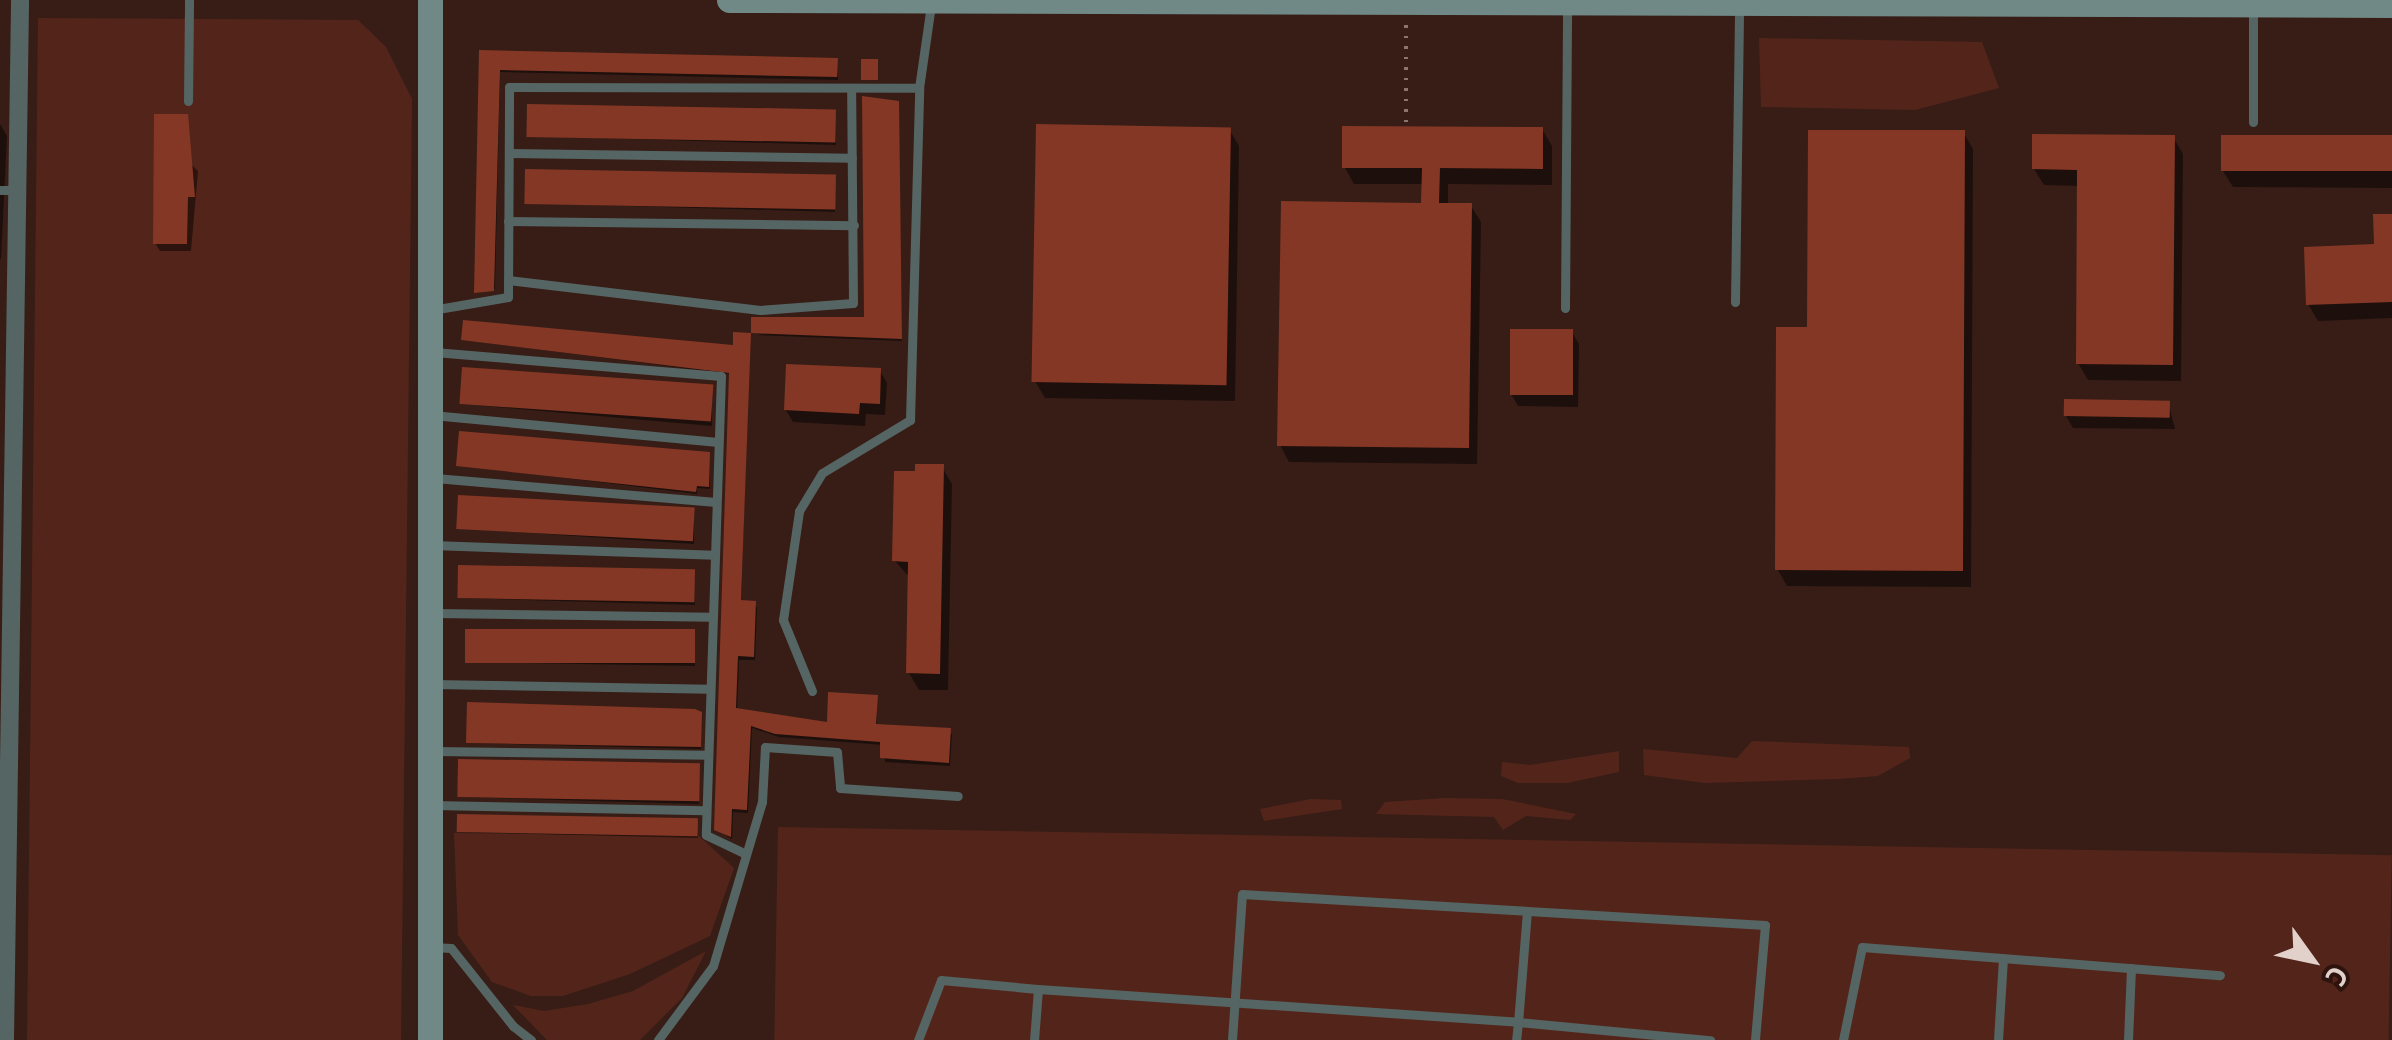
<!DOCTYPE html>
<meta charset="utf-8">
<style>
body{margin:0}
#map{position:relative;width:2392px;height:1040px;overflow:hidden;background:#371d16;font-family:"PT Sans",sans-serif}
div>[style]{position:absolute}
[style*='--x']{left:calc(var(--x)*1px);top:calc(var(--y)*1px);width:calc(var(--w)*1px);rotate:calc(var(--a)*1deg)}
.green>*{inset:0;background:#53251a;transform-origin:0 0}
.shadow>*{inset:0;background:#0007}
.building>*{inset:0;background:#853725;transform-origin:0 0}
.path>*{height:4px;margin-top:-2px;transform-origin:0;background:repeating-linear-gradient(90deg,#8b756f 0 2.5px,transparent 0 10.5px)}
.service>*{height:9px;margin:-4.5px;padding:0 4.5px;transform-origin:4.5px;border-radius:4.5px;background:#556563}
.minor>*{height:18px;margin:-9px;padding:0 9px;transform-origin:9px;border-radius:9px;background:#556563}
.secondary>*{height:25px;margin:-12.5px;padding:0 12.5px;transform-origin:12.5px;border-radius:12.5px;background:#708986}
span{translate:-50% -50%;white-space:nowrap;text-align:center;line-height:1.15;-webkit-text-stroke:8px #2c130d;paint-order:stroke}
.north{position:absolute;left:2262px;top:910px;width:100px;height:100px;-webkit-text-stroke:8px #2c130d;paint-order:stroke;rotate:123deg;font-size:28px;font-weight:700;line-height:40px;text-align:center;color:#e2d0cb}
.north::after{content:'';display:block;margin:auto;width:35px;height:45px;background:#e2d0cb;clip-path:polygon(50% 0,100% 100%,50% 72%,0 100%)}
</style>
<div id="map">
<div class="green">
<i style="clip-path:polygon(38px 18px,358px 20px,386px 47px,412px 99px,401px 1040px,27px 1040px)"></i>
<i style="clip-path:polygon(1759px 38px,1982px 42px,1999px 88px,1915px 110px,1761px 107px)"></i>
<i style="clip-path:polygon(1752px 741px,1909px 747px,1910px 758px,1878px 776px,1838px 779px,1705px 783px,1644px 775px,1643px 749px,1737px 758px)"></i>
<i style="clip-path:polygon(1619px 751px,1619px 772px,1567px 783px,1518px 783px,1501px 776px,1502px 762px,1530px 765px)"></i>
<i style="clip-path:polygon(1445px 798px,1502px 799px,1576px 814px,1570px 820px,1526px 816px,1503px 830px,1494px 817px,1376px 814px,1385px 802px)"></i>
<i style="clip-path:polygon(1311px 799px,1341px 800px,1342px 809px,1264px 821px,1260px 809px)"></i>
<i style="left:778px;top:827px;width:1614px;height:222px;rotate:1deg"></i>
<i style="clip-path:polygon(454px 833px,699px 836px,734px 868px,710px 936px,630px 974px,563px 996px,531px 996px,492px 982px,458px 935px)"></i>
<i style="clip-path:polygon(706px 951px,682px 998px,640px 1040px,547px 1040px,513px 1005px,544px 1011px,588px 1004px,633px 991px)"></i>
</div>
<div class="shadow">
<i style="clip-path:polygon(482px 53px,836px 61px,838px 80px,500px 72px,495px 289px,476px 290px)"></i>
<i style="clip-path:polygon(898px 103px,902px 341px,756px 335px,867px 320px)"></i>
<i style="clip-path:polygon(835px 112px,836px 145px,529px 136px)"></i>
<i style="clip-path:polygon(187px 117px,191px 164px,198px 171px,191px 251px,160px 251px,155px 243px)"></i>
<i style="clip-path:polygon(0 124px,7px 136px,1px 259px,0 259px)"></i>
<i style="clip-path:polygon(1229px 129px,1239px 146px,1235px 401px,1045px 398px,1035px 381px)"></i>
<i style="clip-path:polygon(1542px 129px,1552px 146px,1552px 185px,1448px 184px,1448px 205px,1471px 206px,1481px 222px,1477px 464px,1289px 462px,1280px 445px,1423px 205px,1424px 184px,1354px 184px,1345px 168px)"></i>
<i style="clip-path:polygon(1963px 132px,1973px 149px,1971px 587px,1787px 586px,1778px 570px,1810px 329px)"></i>
<i style="clip-path:polygon(2173px 137px,2183px 154px,2181px 381px,2088px 380px,2078px 363px,2080px 186px,2044px 185px,2034px 169px)"></i>
<i style="clip-path:polygon(2392px 139px,2392px 188px,2233px 187px,2223px 171px)"></i>
<i style="clip-path:polygon(834px 177px,835px 212px,526px 203px)"></i>
<i style="clip-path:polygon(2392px 216px,2392px 318px,2318px 321px,2308px 304px,2376px 247px)"></i>
<i style="clip-path:polygon(1572px 332px,1579px 344px,1578px 407px,1518px 406px,1511px 394px)"></i>
<i style="clip-path:polygon(750px 336px,741px 603px,757px 607px,755px 660px,739px 660px,737px 711px,829px 725px,876px 697px,877px 727px,952px 734px,950px 766px,885px 762px,883px 745px,779px 737px,752px 728px,748px 813px,733px 812px,732px 839px,717px 829px,730px 374px,464px 340px,735px 348px)"></i>
<i style="clip-path:polygon(880px 371px,887px 383px,885px 415px,866px 414px,865px 426px,793px 422px,786px 410px)"></i>
<i style="clip-path:polygon(711px 386px,712px 426px,461px 404px)"></i>
<i style="clip-path:polygon(2168px 402px,2175px 429px,2073px 428px,2066px 416px)"></i>
<i style="clip-path:polygon(709px 455px,710px 489px,697px 488px,697px 494px,459px 465px)"></i>
<i style="clip-path:polygon(942px 467px,952px 484px,948px 690px,919px 690px,909px 673px,910px 578px,895px 561px,917px 474px)"></i>
<i style="clip-path:polygon(694px 511px,694px 544px,458px 528px)"></i>
<i style="clip-path:polygon(693px 572px,695px 605px,460px 598px)"></i>
<i style="clip-path:polygon(693px 632px,695px 666px,467px 662px)"></i>
<i style="clip-path:polygon(700px 714px,701px 749px,468px 743px)"></i>
<i style="clip-path:polygon(699px 766px,699px 804px,460px 797px)"></i>
<i style="clip-path:polygon(697px 820px,698px 838px,459px 832px)"></i>
</div>
<div class="building">
<i style="clip-path:polygon(479px 50px,838px 58px,837px 77px,500px 70px,494px 291px,474px 293px)"></i>
<i style="left:861px;top:59px;width:17px;height:21px"></i>
<i style="clip-path:polygon(862px 96px,899px 101px,902px 339px,751px 333px,751px 317px,864px 317px)"></i>
<i style="left:527px;top:104px;width:309px;height:33px;rotate:1deg"></i>
<i style="clip-path:polygon(154px 114px,188px 114px,195px 197px,188px 197px,187px 244px,153px 244px)"></i>
<i style="left:1036px;top:124px;width:195px;height:258px;rotate:1deg"></i>
<i style="clip-path:polygon(1342px 126px,1543px 127px,1543px 169px,1440px 168px,1439px 203px,1472px 203px,1469px 448px,1277px 446px,1281px 201px,1421px 203px,1422px 168px,1342px 168px)"></i>
<i style="clip-path:polygon(1808px 130px,1965px 130px,1963px 571px,1775px 570px,1776px 327px,1807px 327px)"></i>
<i style="clip-path:polygon(2032px 134px,2175px 135px,2173px 365px,2076px 364px,2077px 170px,2032px 169px)"></i>
<i style="left:2221px;top:135px;width:171px;height:36px"></i>
<i style="left:525px;top:169px;width:311px;height:35px;rotate:1deg"></i>
<i style="clip-path:polygon(2373px 214px,2392px 214px,2392px 302px,2306px 305px,2304px 247px,2374px 244px)"></i>
<i style="clip-path:polygon(463px 320px,733px 345px,733px 332px,751px 333px,741px 600px,756px 601px,754px 657px,738px 656px,736px 708px,827px 722px,828px 692px,878px 695px,876px 724px,951px 728px,949px 763px,880px 758px,880px 742px,775px 734px,751px 726px,747px 810px,732px 809px,731px 837px,714px 830px,729px 373px,461px 340px)"></i>
<i style="left:1510px;top:329px;width:63px;height:66px"></i>
<i style="clip-path:polygon(786px 364px,881px 368px,880px 404px,860px 403px,859px 414px,784px 410px)"></i>
<i style="left:462px;top:367px;width:252px;height:37px;rotate:4deg"></i>
<i style="left:2064px;top:399px;width:106px;height:17px;rotate:1deg"></i>
<i style="clip-path:polygon(459px 431px,710px 452px,709px 487px,697px 486px,696px 492px,456px 466px)"></i>
<i style="clip-path:polygon(915px 464px,944px 464px,940px 674px,906px 673px,908px 562px,892px 561px,894px 471px,915px 471px)"></i>
<i style="left:458px;top:495px;width:237px;height:34px;rotate:3deg"></i>
<i style="left:458px;top:565px;width:237px;height:33px;rotate:1deg"></i>
<i style="left:465px;top:629px;width:230px;height:34px"></i>
<i style="clip-path:polygon(467px 702px,695px 709px,702px 712px,701px 747px,466px 743px)"></i>
<i style="left:458px;top:759px;width:242px;height:38px;rotate:1deg"></i>
<i style="left:457px;top:814px;width:241px;height:18px;rotate:1deg"></i>
</div>
<div class="path">
<i style="--x:1406;--y:122;--w:97;--a:-90"></i>
</div>
<div class="service">
<i style="--x:188;--y:101;--w:101;--a:-89.4"></i>
<i style="--x:2253;--y:122;--w:113;--a:-90"></i>
<i style="--x:509;--y:153;--w:343;--a:0.8"></i>
<i style="--x:0;--y:190;--w:18;--a:0"></i>
<i style="--x:508;--y:221;--w:346;--a:0.7"></i>
<i style="--x:508;--y:280;--w:254;--a:6.8"></i>
<i style="--x:760;--y:310;--w:93;--a:-4.3"></i>
<i style="--x:853;--y:303;--w:215;--a:-90.5"></i>
<i style="--x:1735;--y:302;--w:294;--a:-89.2"></i>
<i style="--x:1565;--y:308;--w:302;--a:-89.6"></i>
<i style="--x:432;--y:310;--w:77;--a:-9.7"></i>
<i style="--x:508;--y:297;--w:210;--a:-89.7"></i>
<i style="--x:509;--y:87;--w:410;--a:0.1"></i>
<i style="--x:434;--y:352;--w:288;--a:4.8"></i>
<i style="--x:721;--y:376;--w:459;--a:91.9"></i>
<i style="--x:706;--y:835;--w:44;--a:25.4"></i>
<i style="--x:432;--y:415;--w:287;--a:5.4"></i>
<i style="--x:435;--y:478;--w:282;--a:4.9"></i>
<i style="--x:432;--y:545;--w:282;--a:2"></i>
<i style="--x:435;--y:613;--w:277;--a:0.8"></i>
<i style="--x:432;--y:684;--w:277;--a:1"></i>
<i style="--x:812;--y:691;--w:77;--a:-112.2"></i>
<i style="--x:783;--y:620;--w:110;--a:-81.6"></i>
<i style="--x:799;--y:511;--w:44;--a:-58.8"></i>
<i style="--x:822;--y:473;--w:103;--a:-31.1"></i>
<i style="--x:910;--y:420;--w:332;--a:-88.4"></i>
<i style="--x:919;--y:88;--w:84;--a:-81.8"></i>
<i style="--x:435;--y:751;--w:272;--a:0.8"></i>
<i style="--x:433;--y:805;--w:272;--a:1.1"></i>
<i style="--x:1527;--y:911;--w:111;--a:94.6"></i>
<i style="--x:1518;--y:1022;--w:193;--a:5.4"></i>
<i style="--x:432;--y:947;--w:19;--a:3"></i>
<i style="--x:451;--y:948;--w:100;--a:51.5"></i>
<i style="--x:513;--y:1026;--w:23;--a:38"></i>
<i style="--x:658;--y:1040;--w:92;--a:-53.4"></i>
<i style="--x:713;--y:966;--w:171;--a:-73.4"></i>
<i style="--x:762;--y:802;--w:55;--a:-86.9"></i>
<i style="--x:765;--y:747;--w:72;--a:4"></i>
<i style="--x:837;--y:752;--w:36;--a:85"></i>
<i style="--x:840;--y:788;--w:118;--a:3.9"></i>
<i style="--x:918;--y:1040;--w:64;--a:-69"></i>
<i style="--x:941;--y:980;--w:97;--a:5.3"></i>
<i style="--x:1034;--y:1040;--w:51;--a:-85.5"></i>
<i style="--x:1038;--y:989;--w:481;--a:3.9"></i>
<i style="--x:1518;--y:1022;--w:18;--a:96"></i>
<i style="--x:1232;--y:1040;--w:146;--a:-86.1"></i>
<i style="--x:1242;--y:894;--w:524;--a:3.39"></i>
<i style="--x:1765;--y:925;--w:115;--a:95"></i>
<i style="--x:1843;--y:1040;--w:95;--a:-78.5"></i>
<i style="--x:1862;--y:947;--w:359;--a:4.5"></i>
<i style="--x:1998;--y:1040;--w:82;--a:-86.5"></i>
<i style="--x:2128;--y:1040;--w:72;--a:-87.6"></i>
</div>
<div class="minor">
<i style="--x:5;--y:1040;--w:1040;--a:-89.17"></i>
</div>
<div class="secondary">
<i style="--x:430;--y:0;--w:1040;--a:90"></i>
<i style="--x:729;--y:0;--w:1663;--a:0.17"></i>
</div>
<div class="north">С</div>
</div>
